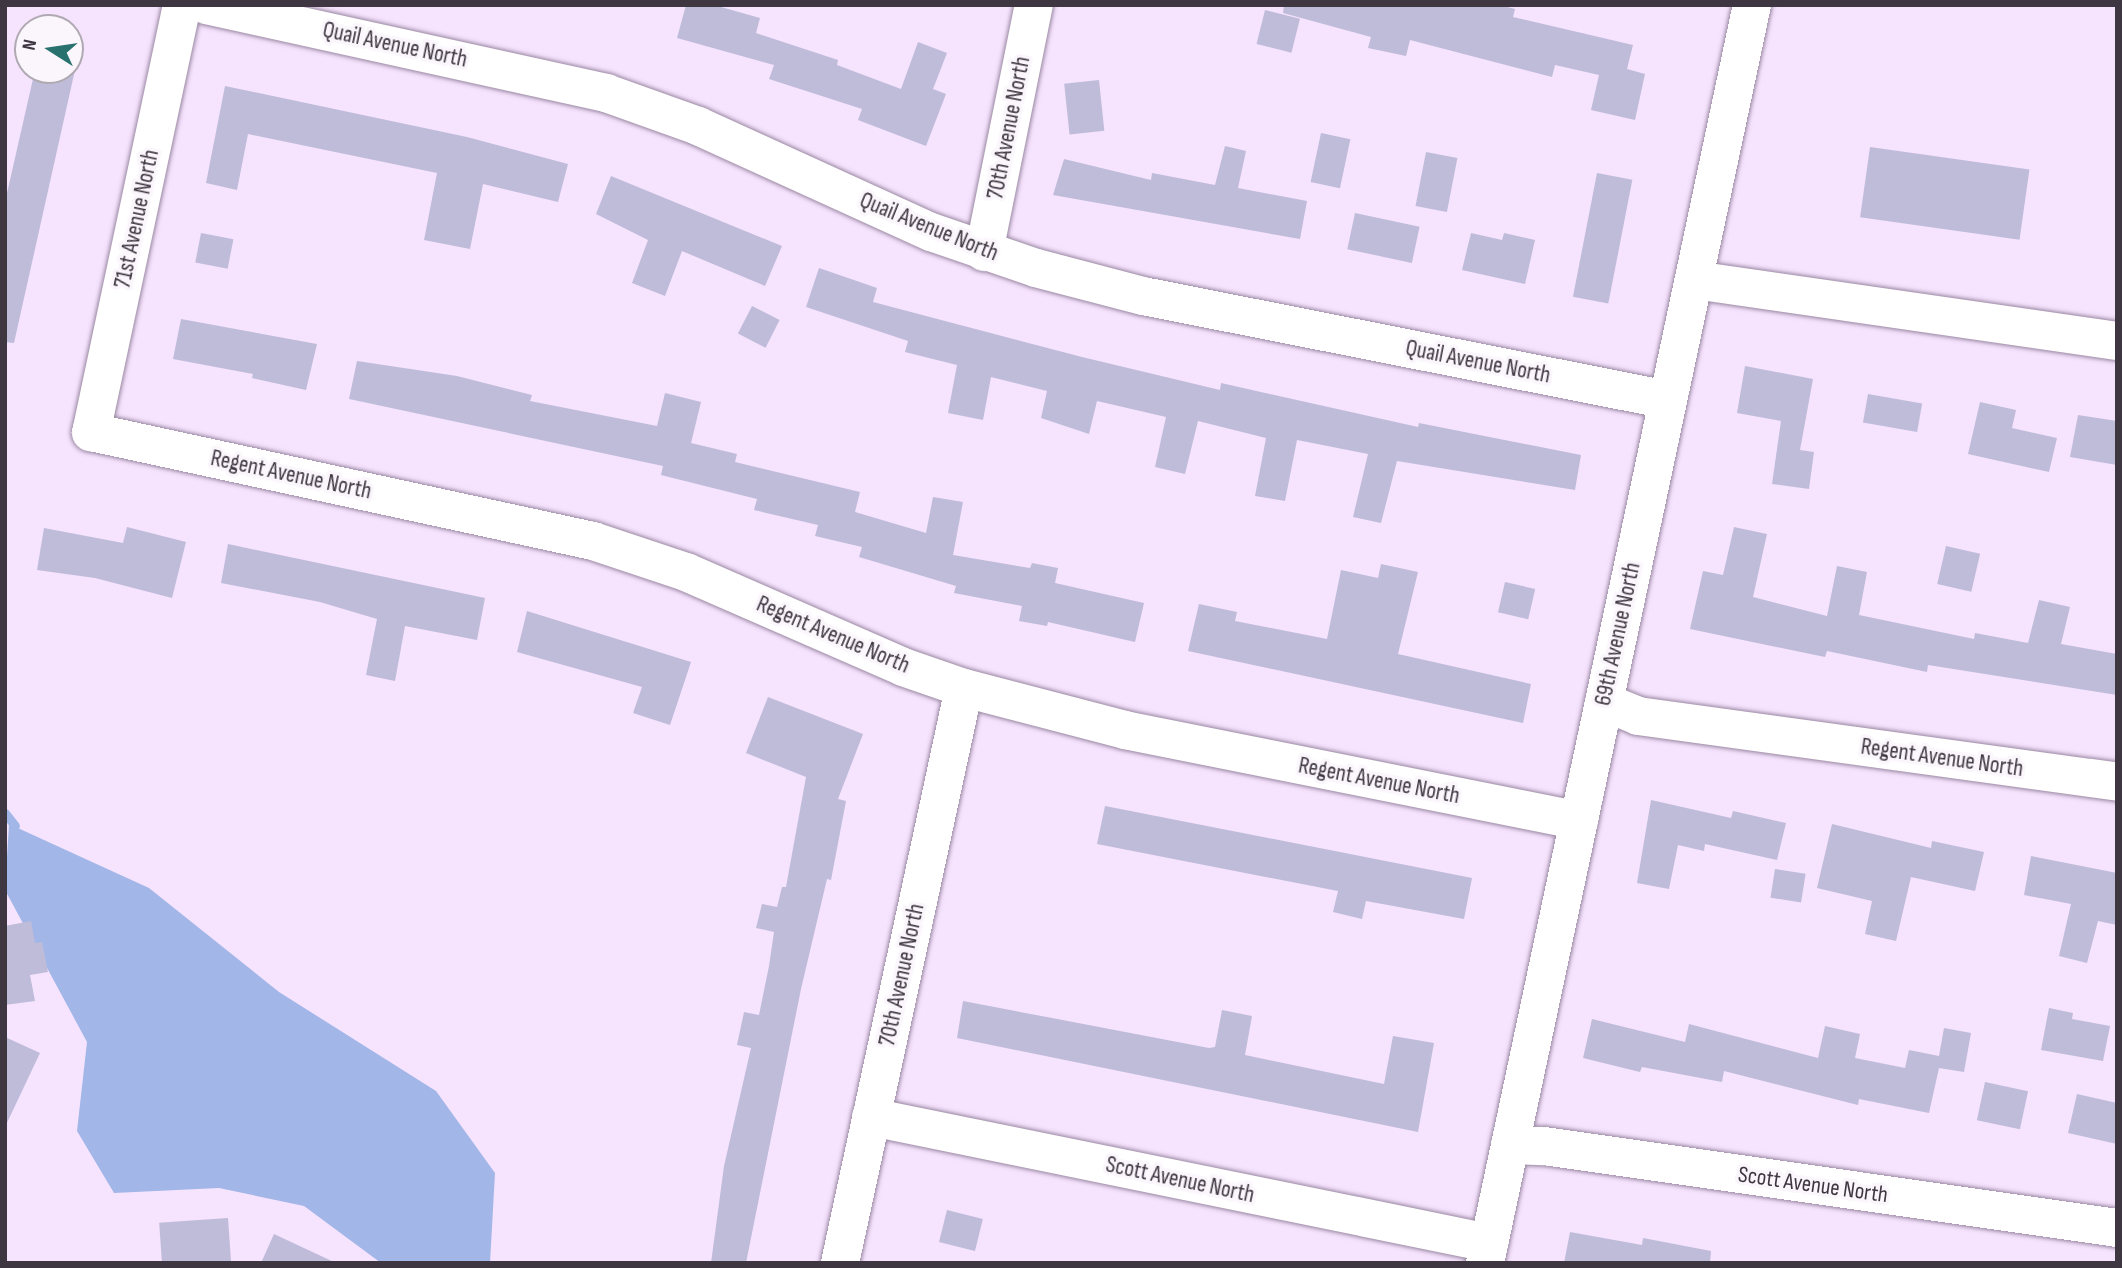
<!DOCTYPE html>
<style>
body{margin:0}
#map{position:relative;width:2122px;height:1268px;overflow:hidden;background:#f6e3fe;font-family:"Sofia Sans Condensed",sans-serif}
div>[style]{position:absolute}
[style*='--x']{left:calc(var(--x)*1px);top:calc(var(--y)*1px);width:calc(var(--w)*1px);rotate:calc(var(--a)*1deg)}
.water>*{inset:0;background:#a2b7e8}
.stream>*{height:9px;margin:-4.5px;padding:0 4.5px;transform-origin:4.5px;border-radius:4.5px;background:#a2b7e8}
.building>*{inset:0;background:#bfbcda;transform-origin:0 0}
.roads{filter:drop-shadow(0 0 2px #9a88a2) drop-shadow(0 0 2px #9a88a2)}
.minor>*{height:38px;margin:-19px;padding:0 19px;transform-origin:19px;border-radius:19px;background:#fff}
span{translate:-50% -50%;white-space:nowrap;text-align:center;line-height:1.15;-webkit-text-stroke:7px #faf6fc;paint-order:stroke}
.street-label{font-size:23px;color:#3e3641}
.frame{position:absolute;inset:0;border:7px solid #3e3641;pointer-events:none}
.north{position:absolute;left:14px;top:14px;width:70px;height:70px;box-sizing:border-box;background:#faf6fc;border:2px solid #afa9b1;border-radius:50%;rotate:282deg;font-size:19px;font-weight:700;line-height:28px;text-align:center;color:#3e3641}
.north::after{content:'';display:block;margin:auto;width:24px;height:32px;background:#28716e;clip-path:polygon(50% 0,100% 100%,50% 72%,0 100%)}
</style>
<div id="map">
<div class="water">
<i style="clip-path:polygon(9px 824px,149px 888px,279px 992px,436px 1091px,495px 1173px,490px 1263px,381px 1263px,304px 1206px,219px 1188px,114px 1193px,77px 1131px,87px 1042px,5px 890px)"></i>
</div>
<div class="stream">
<i style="--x:5;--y:813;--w:16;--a:52"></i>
</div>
<div class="building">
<i style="clip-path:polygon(686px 5px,714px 5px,760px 18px,756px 33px,838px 60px,837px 65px,901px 89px,918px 42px,947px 53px,933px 89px,946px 94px,926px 146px,858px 120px,862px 109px,769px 79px,774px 65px,677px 38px)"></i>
<i style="clip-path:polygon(1284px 5px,1500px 5px,1515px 9px,1513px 17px,1633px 45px,1627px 69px,1645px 74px,1635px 120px,1591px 110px,1599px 75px,1555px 65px,1552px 77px,1410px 40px,1406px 56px,1368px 48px,1371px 37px,1283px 13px)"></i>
<i style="left:1265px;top:10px;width:36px;height:35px;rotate:14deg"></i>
<i style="clip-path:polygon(35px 70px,75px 70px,14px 343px,5px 342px,5px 202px)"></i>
<i style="left:1099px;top:80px;width:51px;height:35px;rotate:84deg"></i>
<i style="clip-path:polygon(225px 86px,467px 137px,568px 164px,558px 202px,483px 184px,470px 249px,424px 240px,437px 173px,248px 134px,237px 190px,206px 183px)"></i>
<i style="left:1321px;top:133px;width:30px;height:50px;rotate:12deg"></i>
<i style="clip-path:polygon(1225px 146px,1246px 151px,1238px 188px,1307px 201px,1300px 239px,1053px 195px,1064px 159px,1151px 180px,1152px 173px,1215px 185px)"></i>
<i style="left:1870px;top:147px;width:161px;height:71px;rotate:8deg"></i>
<i style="left:1426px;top:152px;width:32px;height:55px;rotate:11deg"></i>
<i style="left:1597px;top:173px;width:36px;height:126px;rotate:11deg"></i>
<i style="clip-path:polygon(611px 176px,782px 246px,765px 286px,682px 251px,665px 296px,632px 283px,648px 240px,596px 214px)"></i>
<i style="left:1355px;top:213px;width:66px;height:37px;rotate:12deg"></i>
<i style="left:201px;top:233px;width:33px;height:30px;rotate:11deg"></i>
<i style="clip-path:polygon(1471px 233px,1502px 240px,1504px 233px,1535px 240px,1525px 284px,1462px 270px)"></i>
<i style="clip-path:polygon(819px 268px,877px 288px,873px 302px,1082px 357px,1220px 390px,1221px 383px,1418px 427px,1419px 423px,1581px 455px,1575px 490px,1397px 461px,1381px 523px,1353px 517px,1368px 454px,1297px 440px,1285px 501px,1255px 496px,1266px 438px,1198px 421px,1185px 474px,1155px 467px,1166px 417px,1097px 401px,1089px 434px,1041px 418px,1047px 391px,991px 377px,983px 420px,948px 413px,957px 365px,905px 352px,908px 341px,806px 307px)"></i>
<i style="left:752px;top:306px;width:31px;height:31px;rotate:27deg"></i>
<i style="clip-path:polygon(181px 319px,317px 344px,306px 390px,252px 378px,253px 374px,173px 359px)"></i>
<i style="clip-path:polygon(357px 361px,457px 376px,532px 395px,530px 401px,657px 426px,665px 393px,701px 402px,691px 443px,737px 454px,735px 462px,860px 492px,855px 512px,926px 533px,933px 497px,963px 502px,953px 555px,1030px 568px,1032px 563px,1058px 568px,1055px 583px,1144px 603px,1135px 642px,1048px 622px,1047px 626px,1019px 621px,1022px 606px,954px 593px,956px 586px,859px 557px,862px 547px,815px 536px,818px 525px,754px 510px,757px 499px,661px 475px,663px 466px,349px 399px)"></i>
<i style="clip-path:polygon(1745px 366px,1813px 379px,1800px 450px,1814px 452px,1809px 489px,1772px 484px,1781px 421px,1737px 413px)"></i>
<i style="left:1868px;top:394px;width:55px;height:29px;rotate:10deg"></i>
<i style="clip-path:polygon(1980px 402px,2016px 410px,2012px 428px,2057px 438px,2049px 472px,1968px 454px)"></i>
<i style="clip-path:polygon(2078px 415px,2117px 421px,2117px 465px,2070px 457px)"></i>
<i style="clip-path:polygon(127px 527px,186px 542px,172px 598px,95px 578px,37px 570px,44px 528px,123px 543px)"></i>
<i style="clip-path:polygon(1734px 527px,1767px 534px,1753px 597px,1827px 616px,1837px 566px,1867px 572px,1859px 615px,1974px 639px,1975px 633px,2028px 643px,2039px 600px,2070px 607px,2061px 644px,2117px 654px,2117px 695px,1928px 665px,1927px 672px,1827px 651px,1825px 657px,1690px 629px,1703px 571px,1723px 575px)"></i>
<i style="clip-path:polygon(228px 544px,485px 598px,477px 640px,405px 626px,395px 681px,366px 675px,377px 619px,320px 602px,221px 583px)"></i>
<i style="left:1946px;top:546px;width:35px;height:39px;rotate:13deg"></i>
<i style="clip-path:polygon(1381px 564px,1418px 572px,1398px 654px,1531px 684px,1523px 723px,1188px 651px,1199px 604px,1237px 612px,1235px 621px,1327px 639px,1341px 570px,1378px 578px)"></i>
<i style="left:1505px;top:582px;width:31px;height:31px;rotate:13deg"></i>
<i style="clip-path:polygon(527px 611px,691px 662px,670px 725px,633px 713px,642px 687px,517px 652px)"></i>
<i style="clip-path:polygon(768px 697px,863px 734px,838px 799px,846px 801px,831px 880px,827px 879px,801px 989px,746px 1263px,711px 1263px,724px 1166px,751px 1048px,737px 1045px,744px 1012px,759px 1015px,769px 966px,774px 932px,756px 928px,762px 904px,777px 907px,782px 887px,786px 887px,806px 777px,746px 753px)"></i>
<i style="clip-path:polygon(1651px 800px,1731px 818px,1733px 811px,1786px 823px,1777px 860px,1705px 844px,1704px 851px,1678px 845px,1669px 889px,1637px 883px)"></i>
<i style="clip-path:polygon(1105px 806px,1472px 878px,1464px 919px,1366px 901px,1362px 919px,1333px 912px,1338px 891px,1097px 844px)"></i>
<i style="clip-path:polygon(1832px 824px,1931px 848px,1932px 841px,1984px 852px,1975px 891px,1911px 877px,1896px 941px,1865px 934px,1872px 901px,1817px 888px)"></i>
<i style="clip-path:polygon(2031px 856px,2117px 873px,2117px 925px,2098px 921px,2087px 963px,2059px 956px,2071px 904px,2024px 895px)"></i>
<i style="left:1775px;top:869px;width:31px;height:29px;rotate:9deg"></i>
<i style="clip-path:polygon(31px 921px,35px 943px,42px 942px,48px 972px,30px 975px,35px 1001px,5px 1005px,5px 926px)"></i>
<i style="clip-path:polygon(963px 1001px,1209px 1048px,1215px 1047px,1222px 1010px,1252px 1016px,1245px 1055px,1384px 1084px,1393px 1036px,1434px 1043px,1418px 1132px,957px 1038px)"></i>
<i style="clip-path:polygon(2049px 1008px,2073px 1013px,2072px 1019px,2110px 1026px,2103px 1061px,2041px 1050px)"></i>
<i style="clip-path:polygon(1592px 1019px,1685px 1042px,1689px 1024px,1818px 1058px,1825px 1026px,1860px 1034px,1855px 1058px,1905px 1068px,1909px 1050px,1939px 1056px,1944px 1028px,1971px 1033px,1964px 1072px,1939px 1068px,1929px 1113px,1859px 1099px,1858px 1105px,1724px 1071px,1722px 1082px,1642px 1067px,1640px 1072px,1583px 1058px)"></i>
<i style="clip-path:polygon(5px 1037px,40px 1053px,5px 1127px)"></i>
<i style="left:1985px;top:1082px;width:44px;height:39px;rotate:12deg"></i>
<i style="clip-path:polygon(2077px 1094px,2117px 1103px,2117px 1144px,2068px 1133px)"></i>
<i style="left:947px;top:1210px;width:37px;height:33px;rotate:14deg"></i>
<i style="left:228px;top:1218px;width:45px;height:69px;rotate:86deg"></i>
<i style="clip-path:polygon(1570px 1232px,1642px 1245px,1643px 1238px,1711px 1251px,1710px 1263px,1564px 1263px)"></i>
<i style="clip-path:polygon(274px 1234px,336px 1263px,261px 1263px)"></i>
</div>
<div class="roads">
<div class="minor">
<i style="--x:182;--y:5;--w:437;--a:102"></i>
<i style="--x:91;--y:432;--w:514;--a:12.25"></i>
<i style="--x:593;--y:541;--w:98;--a:18.4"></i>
<i style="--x:686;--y:572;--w:237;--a:23.6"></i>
<i style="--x:903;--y:667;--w:65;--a:19"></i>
<i style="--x:964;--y:688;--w:166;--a:14.6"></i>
<i style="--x:1125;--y:730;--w:463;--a:11.3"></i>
<i style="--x:206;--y:5;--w:410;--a:12.4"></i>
<i style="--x:606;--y:93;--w:98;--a:19.7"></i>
<i style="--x:698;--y:126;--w:256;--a:24.5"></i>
<i style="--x:931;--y:232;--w:111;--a:18.9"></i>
<i style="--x:1036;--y:268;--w:111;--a:14.7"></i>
<i style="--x:1143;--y:296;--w:535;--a:11.2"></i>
<i style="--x:984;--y:252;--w:252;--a:-78.6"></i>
<i style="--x:1694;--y:280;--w:427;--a:8.2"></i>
<i style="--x:1604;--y:702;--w:37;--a:22"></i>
<i style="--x:1638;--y:716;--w:484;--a:7.8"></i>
<i style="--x:871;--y:1117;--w:631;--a:11.52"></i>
<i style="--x:1510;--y:1145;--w:34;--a:2"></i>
<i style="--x:1544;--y:1146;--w:579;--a:8.14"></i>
<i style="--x:840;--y:1263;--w:588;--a:-77.83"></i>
<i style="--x:1485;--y:1263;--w:1286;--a:-78.02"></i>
</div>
</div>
<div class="street-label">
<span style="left:395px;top:45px;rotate:12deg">Quail Avenue North</span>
<span style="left:1009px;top:128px;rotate:-79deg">70th Avenue North</span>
<span style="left:137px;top:219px;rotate:-78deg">71st Avenue North</span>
<span style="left:929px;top:227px;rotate:22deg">Quail Avenue North</span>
<span style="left:1478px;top:362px;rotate:11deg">Quail Avenue North</span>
<span style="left:291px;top:475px;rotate:12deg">Regent Avenue North</span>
<span style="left:1618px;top:634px;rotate:-78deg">69th Avenue North</span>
<span style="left:833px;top:635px;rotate:23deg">Regent Avenue North</span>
<span style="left:1942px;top:758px;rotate:8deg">Regent Avenue North</span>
<span style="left:1379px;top:781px;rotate:11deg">Regent Avenue North</span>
<span style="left:902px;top:975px;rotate:-78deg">70th Avenue North</span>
<span style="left:1180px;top:1180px;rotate:12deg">Scott Avenue North</span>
<span style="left:1813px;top:1185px;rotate:8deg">Scott Avenue North</span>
</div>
<div class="frame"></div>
<div class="north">N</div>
</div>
